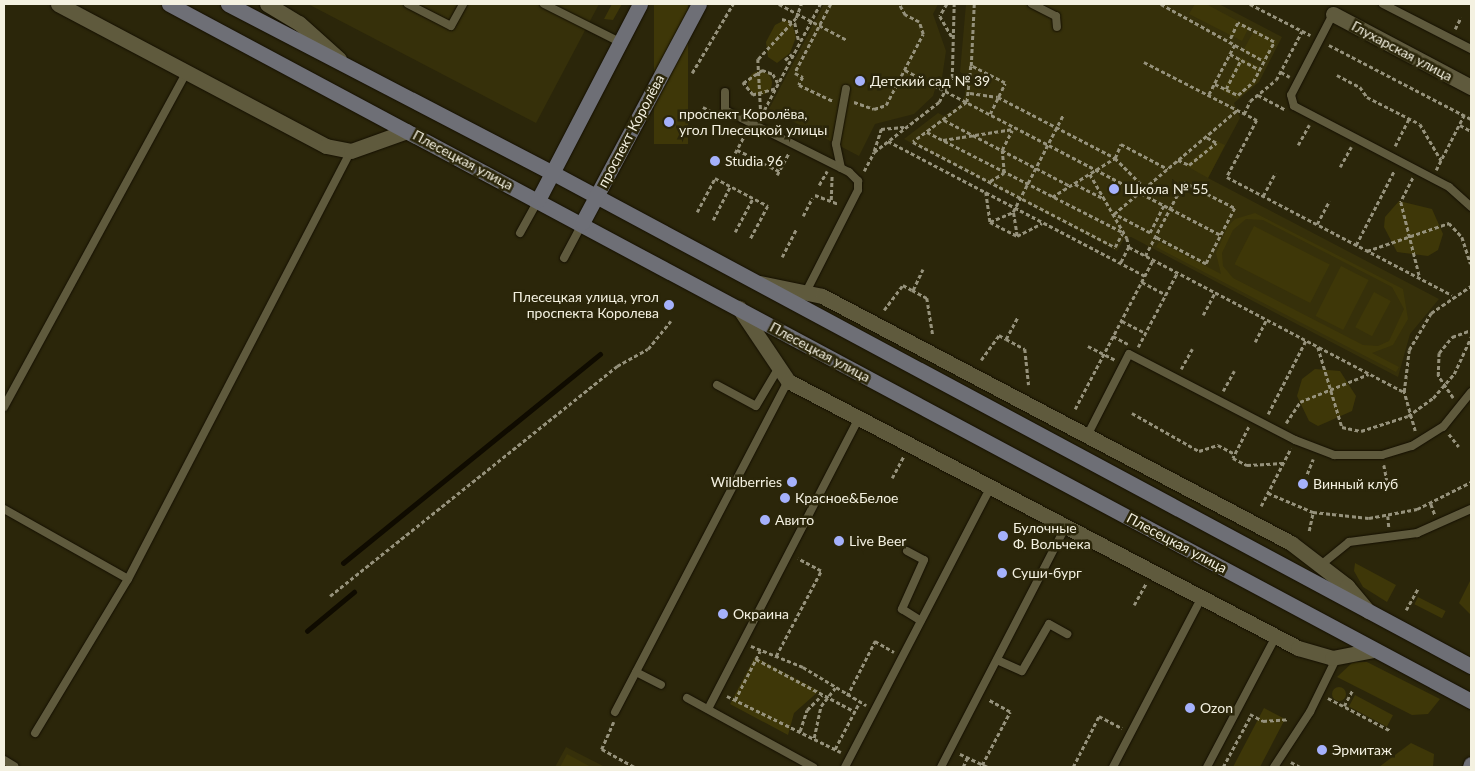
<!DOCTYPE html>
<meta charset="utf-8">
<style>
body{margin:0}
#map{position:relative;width:1475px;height:771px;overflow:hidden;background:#2b260a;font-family:Lato,sans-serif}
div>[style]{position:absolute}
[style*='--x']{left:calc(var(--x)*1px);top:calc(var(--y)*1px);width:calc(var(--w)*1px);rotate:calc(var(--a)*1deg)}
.built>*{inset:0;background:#36300a}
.green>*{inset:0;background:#3e3708;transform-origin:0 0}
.round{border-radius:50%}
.stream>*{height:4.5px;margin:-2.25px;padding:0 2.25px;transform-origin:2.25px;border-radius:2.25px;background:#0f0b00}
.path>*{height:2.5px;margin-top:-1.25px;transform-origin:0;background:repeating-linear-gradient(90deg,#96927c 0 4px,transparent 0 6.5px)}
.roads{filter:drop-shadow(0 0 1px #140f00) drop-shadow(0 0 1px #140f00)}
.lane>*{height:8px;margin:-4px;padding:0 4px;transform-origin:4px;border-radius:4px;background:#5f5a3d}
.street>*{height:15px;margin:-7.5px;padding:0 7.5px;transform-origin:7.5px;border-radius:7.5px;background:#5f5a3d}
.secondary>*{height:15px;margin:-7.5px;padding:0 7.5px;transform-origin:7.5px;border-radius:7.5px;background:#6e6f76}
.path-bridge>*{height:2.5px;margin-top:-1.25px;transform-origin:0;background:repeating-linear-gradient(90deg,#96927c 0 4px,transparent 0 6.5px)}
.dots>*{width:14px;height:14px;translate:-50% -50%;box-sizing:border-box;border:2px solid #2b260a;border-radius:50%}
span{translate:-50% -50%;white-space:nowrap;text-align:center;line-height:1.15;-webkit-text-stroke:5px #2b260a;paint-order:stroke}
.street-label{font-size:14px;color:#f4f1e1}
.poi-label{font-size:14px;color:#f4f1e1}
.left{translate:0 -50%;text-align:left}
.right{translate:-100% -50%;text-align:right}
.frame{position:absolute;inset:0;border:5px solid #f4f1e1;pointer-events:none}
</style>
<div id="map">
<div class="built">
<i style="clip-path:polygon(308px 4px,599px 4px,536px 123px)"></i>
<i style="clip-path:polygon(824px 4px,938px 4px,933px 14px,946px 51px,942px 78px,939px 76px,933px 96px,914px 114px,875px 124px,859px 156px,769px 109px)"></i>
<i style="clip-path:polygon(966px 4px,1219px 4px,1282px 37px,1259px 82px,1234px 103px,1240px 118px,1208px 178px,1439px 299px,1410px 334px,1398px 377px,1131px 237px,1124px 239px,1117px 251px,904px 139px,938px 113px,944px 116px,960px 105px,965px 95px,966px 76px,960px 72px)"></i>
<i style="clip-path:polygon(566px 747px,605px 767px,555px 767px)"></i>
</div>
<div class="green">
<i style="clip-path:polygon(612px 4px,622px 4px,613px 20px,604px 19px)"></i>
<i style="left:654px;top:4px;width:34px;height:140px"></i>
<i style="clip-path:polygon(1195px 4px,1206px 4px,1249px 27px,1242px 41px,1189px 14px)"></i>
<i style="clip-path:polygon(785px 20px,792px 23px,796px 37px,790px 53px,777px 63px,768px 57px,766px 42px,775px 25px)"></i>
<i style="left:1255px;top:29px;width:25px;height:26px;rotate:29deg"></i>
<i style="clip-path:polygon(1240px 57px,1263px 69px,1255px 84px,1237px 99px,1223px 91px)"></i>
<i class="round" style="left:748px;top:71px;width:24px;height:24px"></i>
<i style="clip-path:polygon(1216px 141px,1225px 145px,1208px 178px,1185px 165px)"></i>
<i style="clip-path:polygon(1399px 201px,1432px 209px,1443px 234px,1438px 250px,1428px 256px,1397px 252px,1384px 227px,1385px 217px)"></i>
<i style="clip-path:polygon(evenodd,1255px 213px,1403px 289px,1408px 319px,1393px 345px,1372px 353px,1399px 367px,1396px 372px,1156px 247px,1159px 242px,1221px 274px,1216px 253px,1228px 226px,1235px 219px,1255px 213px,1246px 219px,1263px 220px,1392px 287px,1404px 309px,1389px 341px,1378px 346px,1363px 345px,1233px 278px,1223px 266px,1222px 253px,1233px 230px,1246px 219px)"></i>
<i style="left:1254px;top:226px;width:85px;height:43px;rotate:27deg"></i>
<i style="left:1341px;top:266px;width:31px;height:56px;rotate:27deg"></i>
<i style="left:1374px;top:292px;width:19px;height:40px;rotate:28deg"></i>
<i style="clip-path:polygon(1315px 369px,1340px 371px,1356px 396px,1352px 411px,1318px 426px,1309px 421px,1297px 396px,1302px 379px)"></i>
<i style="clip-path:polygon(1355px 563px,1396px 585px,1387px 602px,1363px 587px,1354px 571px)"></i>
<i style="clip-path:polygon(1471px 579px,1471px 615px,1459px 603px)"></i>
<i style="left:1418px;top:597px;width:31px;height:8px;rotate:27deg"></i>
<i style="clip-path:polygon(755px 657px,819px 691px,794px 713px,788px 735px,730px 704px)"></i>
<i style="clip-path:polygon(1353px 662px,1367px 662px,1440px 699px,1428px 714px,1412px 715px,1337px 677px)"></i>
<i class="round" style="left:1332px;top:687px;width:14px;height:14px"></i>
<i style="left:1355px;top:695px;width:43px;height:13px;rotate:28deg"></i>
<i style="clip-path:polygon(1264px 708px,1285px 719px,1260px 767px,1233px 767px)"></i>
<i style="clip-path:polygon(1411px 743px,1434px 754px,1433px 767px,1379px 767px)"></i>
<i style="clip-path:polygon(567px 754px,591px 767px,560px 767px)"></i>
</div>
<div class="stream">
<i style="--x:343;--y:563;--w:331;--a:-39.1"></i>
<i style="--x:307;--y:631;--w:61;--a:-39.7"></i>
</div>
<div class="path">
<i style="--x:779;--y:4;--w:77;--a:27.9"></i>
<i style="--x:831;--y:4;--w:78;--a:117.6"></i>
<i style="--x:795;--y:73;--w:9;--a:27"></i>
<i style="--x:803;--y:77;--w:9;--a:117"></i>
<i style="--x:799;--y:85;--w:38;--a:25"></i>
<i style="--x:947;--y:4;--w:14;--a:120"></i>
<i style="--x:940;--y:16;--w:24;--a:60"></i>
<i style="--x:1161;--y:4;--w:85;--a:29"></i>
<i style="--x:1235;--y:45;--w:56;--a:117.5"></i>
<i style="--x:1250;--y:4;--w:68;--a:27.3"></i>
<i style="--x:782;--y:19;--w:14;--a:17"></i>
<i style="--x:795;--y:23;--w:19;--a:78"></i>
<i style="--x:1455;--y:29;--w:13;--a:-63"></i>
<i style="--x:1235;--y:45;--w:33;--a:29"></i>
<i style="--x:1329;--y:45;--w:160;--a:27.5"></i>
<i style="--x:1230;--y:54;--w:34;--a:28"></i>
<i style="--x:758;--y:59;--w:56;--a:86.9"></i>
<i style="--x:785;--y:60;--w:9;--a:-41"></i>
<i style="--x:1144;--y:62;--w:127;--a:27.2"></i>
<i style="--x:1257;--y:120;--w:64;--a:117.8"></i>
<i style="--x:1227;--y:177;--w:254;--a:27.7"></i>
<i style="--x:971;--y:66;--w:62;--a:-87.2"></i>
<i style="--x:905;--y:70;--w:356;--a:27.6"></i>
<i style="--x:1281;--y:72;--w:10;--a:29"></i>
<i style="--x:692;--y:73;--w:80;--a:-59.3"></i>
<i style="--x:1337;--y:75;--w:26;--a:28"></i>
<i style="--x:1360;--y:87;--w:12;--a:55"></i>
<i style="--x:1367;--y:97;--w:59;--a:27"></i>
<i style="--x:1420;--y:124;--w:42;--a:59.7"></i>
<i style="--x:1215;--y:84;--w:25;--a:26"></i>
<i style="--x:1238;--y:95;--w:20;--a:-41"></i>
<i style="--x:1253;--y:82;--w:45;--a:-62.3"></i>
<i style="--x:1274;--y:42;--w:41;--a:-152.2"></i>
<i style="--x:1238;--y:23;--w:19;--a:115"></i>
<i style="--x:775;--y:89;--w:23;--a:165"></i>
<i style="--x:753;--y:95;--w:16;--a:-130"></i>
<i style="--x:743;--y:83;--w:23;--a:-34"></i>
<i style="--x:762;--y:70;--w:12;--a:20"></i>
<i style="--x:773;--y:74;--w:10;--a:61"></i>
<i style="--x:1226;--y:89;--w:33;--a:-63"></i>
<i style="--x:970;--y:93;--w:28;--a:8"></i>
<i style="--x:998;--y:97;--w:132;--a:27.5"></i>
<i style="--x:1115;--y:158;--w:42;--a:45"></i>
<i style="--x:1258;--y:95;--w:30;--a:28"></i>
<i style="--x:854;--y:102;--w:21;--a:19"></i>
<i style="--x:874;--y:109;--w:13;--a:-18"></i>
<i style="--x:886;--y:105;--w:80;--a:-62.5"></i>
<i style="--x:923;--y:34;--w:13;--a:-108"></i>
<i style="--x:919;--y:22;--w:16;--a:-153"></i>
<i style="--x:905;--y:15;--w:13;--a:-119"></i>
<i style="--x:703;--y:107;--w:13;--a:27"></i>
<i style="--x:990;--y:114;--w:34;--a:-64"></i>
<i style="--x:1005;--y:83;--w:38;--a:-153"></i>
<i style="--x:971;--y:66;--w:36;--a:96"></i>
<i style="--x:967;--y:102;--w:67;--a:143.5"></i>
<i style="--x:913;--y:142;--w:228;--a:27.5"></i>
<i style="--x:1115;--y:247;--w:15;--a:-62"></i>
<i style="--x:1244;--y:114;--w:14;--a:-65"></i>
<i style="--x:1250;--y:101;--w:33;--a:-39"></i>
<i style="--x:1276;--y:80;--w:55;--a:-62"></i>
<i style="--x:761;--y:116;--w:127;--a:-62.2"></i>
<i style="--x:944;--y:120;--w:142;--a:27.6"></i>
<i style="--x:1460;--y:125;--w:13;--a:29"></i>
<i style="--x:927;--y:132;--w:221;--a:27.1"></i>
<i style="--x:943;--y:140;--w:71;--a:-8.9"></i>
<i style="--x:888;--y:141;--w:290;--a:27.7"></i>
<i style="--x:1298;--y:145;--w:23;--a:-61"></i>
<i style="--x:1395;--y:146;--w:30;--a:-63"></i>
<i style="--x:737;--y:150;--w:17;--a:25"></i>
<i style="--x:874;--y:151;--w:23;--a:-72"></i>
<i style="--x:881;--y:129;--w:23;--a:-5"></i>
<i style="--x:735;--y:153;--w:24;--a:-62"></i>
<i style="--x:1178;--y:160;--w:12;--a:24"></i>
<i style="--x:1189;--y:165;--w:35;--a:-39"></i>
<i style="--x:1216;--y:143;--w:13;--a:-151"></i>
<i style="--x:764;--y:164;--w:17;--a:25"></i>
<i style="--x:1340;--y:167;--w:23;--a:-61"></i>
<i style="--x:1436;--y:170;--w:62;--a:-63"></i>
<i style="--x:864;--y:171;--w:21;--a:-62"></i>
<i style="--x:874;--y:152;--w:82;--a:-37.6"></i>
<i style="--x:939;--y:102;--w:27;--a:-62"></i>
<i style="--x:952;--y:78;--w:74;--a:-88.5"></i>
<i style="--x:1090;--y:174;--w:74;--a:60"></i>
<i style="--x:1127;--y:238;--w:9;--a:77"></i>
<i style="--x:1129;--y:247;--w:18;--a:117"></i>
<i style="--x:777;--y:175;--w:24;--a:-62"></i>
<i style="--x:1413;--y:178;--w:27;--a:117"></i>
<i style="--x:1401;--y:202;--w:78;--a:76"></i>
<i style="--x:990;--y:181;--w:16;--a:-30"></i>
<i style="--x:1004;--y:173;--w:23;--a:-95"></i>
<i style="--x:1002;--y:150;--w:22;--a:-63"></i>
<i style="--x:1075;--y:184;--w:33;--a:27"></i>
<i style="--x:819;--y:185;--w:16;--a:-60"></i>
<i style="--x:986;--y:192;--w:30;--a:82"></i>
<i style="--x:990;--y:222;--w:30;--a:27"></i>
<i style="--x:1017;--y:236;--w:28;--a:-27"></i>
<i style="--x:815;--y:195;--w:25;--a:21"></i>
<i style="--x:1263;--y:196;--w:26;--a:-62"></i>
<i style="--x:1052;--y:197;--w:74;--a:-31.8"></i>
<i style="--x:1115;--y:158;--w:15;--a:-67"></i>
<i style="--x:1121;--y:144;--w:53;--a:28"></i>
<i style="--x:831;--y:200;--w:25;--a:-88"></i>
<i style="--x:1164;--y:206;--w:30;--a:117"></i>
<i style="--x:1150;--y:233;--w:41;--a:-152.2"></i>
<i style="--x:1114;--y:214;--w:161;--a:-40.2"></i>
<i style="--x:697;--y:212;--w:38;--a:-62"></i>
<i style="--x:715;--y:178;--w:60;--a:27.8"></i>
<i style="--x:768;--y:206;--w:38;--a:118"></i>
<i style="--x:803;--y:216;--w:20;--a:-63"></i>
<i style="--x:713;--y:220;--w:37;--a:-63"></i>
<i style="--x:990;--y:222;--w:25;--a:-23"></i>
<i style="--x:1317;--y:224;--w:26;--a:-62"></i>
<i style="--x:735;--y:232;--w:38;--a:-62"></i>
<i style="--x:1017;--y:236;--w:24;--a:-99"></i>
<i style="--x:1013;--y:212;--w:109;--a:-62.7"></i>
<i style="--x:1356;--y:245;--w:83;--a:-62.8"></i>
<i style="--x:1129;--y:247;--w:311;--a:27.8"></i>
<i style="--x:1367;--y:251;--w:87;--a:-18.9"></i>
<i style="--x:1449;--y:223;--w:19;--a:47"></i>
<i style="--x:1462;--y:237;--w:28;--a:72"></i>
<i style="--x:1145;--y:256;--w:84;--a:-62.2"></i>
<i style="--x:1184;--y:182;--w:57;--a:27"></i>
<i style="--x:1235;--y:208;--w:63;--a:117.4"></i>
<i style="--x:1206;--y:264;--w:58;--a:-152.1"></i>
<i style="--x:782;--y:257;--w:31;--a:-63"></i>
<i style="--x:1142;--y:282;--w:27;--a:28"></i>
<i style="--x:913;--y:290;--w:23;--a:-65"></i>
<i style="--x:884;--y:310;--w:31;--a:-53"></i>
<i style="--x:903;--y:285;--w:10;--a:29"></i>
<i style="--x:912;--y:290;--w:17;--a:28"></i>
<i style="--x:927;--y:298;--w:37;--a:81"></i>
<i style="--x:1203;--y:315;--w:26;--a:-62"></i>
<i style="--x:1122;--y:321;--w:27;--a:27"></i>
<i style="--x:1113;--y:336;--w:17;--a:28"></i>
<i style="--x:1006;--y:339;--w:24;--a:-62"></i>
<i style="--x:1255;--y:342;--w:25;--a:-63"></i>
<i style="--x:1088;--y:346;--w:30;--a:27"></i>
<i style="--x:1138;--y:347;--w:84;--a:-62.2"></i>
<i style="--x:1318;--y:347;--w:84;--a:73.3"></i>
<i style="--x:1342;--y:427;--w:19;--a:12"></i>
<i style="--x:1361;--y:431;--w:49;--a:-17.7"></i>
<i style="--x:1408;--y:416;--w:31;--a:-36"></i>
<i style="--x:1433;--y:398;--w:32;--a:-49"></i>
<i style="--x:1454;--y:374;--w:41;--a:-65.3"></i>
<i style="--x:981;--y:360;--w:31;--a:-54"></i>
<i style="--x:999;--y:335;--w:8;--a:30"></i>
<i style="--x:1006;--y:339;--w:21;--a:28"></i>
<i style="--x:1025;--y:349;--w:36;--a:84"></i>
<i style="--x:1181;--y:369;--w:23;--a:-61"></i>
<i style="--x:1223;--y:391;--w:23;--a:-61"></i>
<i style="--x:1453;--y:398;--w:27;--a:-124"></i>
<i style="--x:1438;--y:376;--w:23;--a:-88"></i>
<i style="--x:1439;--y:353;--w:21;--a:-51"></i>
<i style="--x:1452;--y:337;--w:20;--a:-20"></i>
<i style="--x:1075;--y:409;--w:168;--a:-62.4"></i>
<i style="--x:1132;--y:413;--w:77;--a:29.6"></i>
<i style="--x:1199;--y:451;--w:20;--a:-18"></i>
<i style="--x:1218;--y:445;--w:19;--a:28"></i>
<i style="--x:1268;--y:414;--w:83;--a:-62.8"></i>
<i style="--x:1286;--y:423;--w:25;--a:-56"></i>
<i style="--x:1300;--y:402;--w:74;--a:-22.1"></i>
<i style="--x:1249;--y:427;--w:35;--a:117"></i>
<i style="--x:1233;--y:458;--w:16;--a:27"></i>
<i style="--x:1247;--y:465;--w:36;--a:-3"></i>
<i style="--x:1415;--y:431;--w:41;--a:-105.8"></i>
<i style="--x:1404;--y:392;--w:42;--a:-83.2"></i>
<i style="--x:1409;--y:350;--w:43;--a:-59.3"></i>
<i style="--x:1431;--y:313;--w:48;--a:-34"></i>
<i style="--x:1449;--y:434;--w:16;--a:52"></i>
<i style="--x:1384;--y:465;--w:16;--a:79"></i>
<i style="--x:1307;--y:474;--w:16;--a:-68"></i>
<i style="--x:892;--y:478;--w:24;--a:-62"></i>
<i style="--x:1268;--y:493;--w:49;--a:22.9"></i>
<i style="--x:1313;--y:512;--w:56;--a:6.1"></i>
<i style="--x:1369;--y:518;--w:49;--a:-10.6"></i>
<i style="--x:1417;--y:509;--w:60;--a:-26.6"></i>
<i style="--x:1431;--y:504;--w:12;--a:70"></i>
<i style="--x:1261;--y:506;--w:65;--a:-62.7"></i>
<i style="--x:1388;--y:516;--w:11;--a:85"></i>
<i style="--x:1309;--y:531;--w:19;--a:-78"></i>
<i style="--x:330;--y:596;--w:368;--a:-38.7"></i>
<i style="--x:617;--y:366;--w:35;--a:-29"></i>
<i style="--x:648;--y:349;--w:36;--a:-51"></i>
<i style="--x:1134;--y:605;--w:25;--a:-61"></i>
<i style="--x:1406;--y:610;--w:25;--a:-61"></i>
<i style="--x:751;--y:646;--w:56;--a:22"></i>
<i style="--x:803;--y:667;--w:74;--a:31.1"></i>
<i style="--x:776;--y:656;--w:96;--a:-62.1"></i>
<i style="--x:821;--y:571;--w:26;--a:-152"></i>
<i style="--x:756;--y:659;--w:111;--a:28"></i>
<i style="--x:727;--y:696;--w:127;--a:26.2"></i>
<i style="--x:847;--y:696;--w:62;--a:-63"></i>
<i style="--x:875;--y:641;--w:22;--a:30"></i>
<i style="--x:1328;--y:698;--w:71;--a:27.6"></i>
<i style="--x:735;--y:700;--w:55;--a:-63"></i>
<i style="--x:1344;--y:706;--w:19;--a:-62"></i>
<i style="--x:1250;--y:714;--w:15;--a:28"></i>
<i style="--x:1263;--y:721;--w:26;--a:-4"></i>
<i style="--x:614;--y:722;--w:30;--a:114"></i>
<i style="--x:602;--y:749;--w:38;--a:29"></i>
<i style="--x:800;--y:731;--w:22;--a:-72"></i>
<i style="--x:807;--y:710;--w:21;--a:-45"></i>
<i style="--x:814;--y:738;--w:33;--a:-78"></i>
<i style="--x:821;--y:706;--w:23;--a:-52"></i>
<i style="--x:835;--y:749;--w:52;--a:-62.4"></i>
<i style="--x:960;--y:754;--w:31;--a:25"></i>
<i style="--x:1291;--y:762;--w:10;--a:29"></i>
<i style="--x:982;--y:765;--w:60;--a:-62.2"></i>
<i style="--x:1010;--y:712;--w:25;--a:-151"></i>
<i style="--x:963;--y:767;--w:10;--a:-66"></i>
<i style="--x:1073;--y:767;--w:57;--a:-63"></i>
<i style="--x:1099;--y:716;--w:26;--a:28"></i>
<i style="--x:1223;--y:767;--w:59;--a:-61.7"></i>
</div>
<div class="roads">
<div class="lane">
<i style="--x:408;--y:4;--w:48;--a:27.1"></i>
<i style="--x:451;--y:26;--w:25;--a:-61"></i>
<i style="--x:544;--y:4;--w:85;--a:26.6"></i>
<i style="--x:1032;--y:4;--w:27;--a:27"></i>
<i style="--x:1056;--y:16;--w:11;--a:85"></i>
<i style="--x:1383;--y:4;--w:99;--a:27.1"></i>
<i style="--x:1333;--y:14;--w:91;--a:117.4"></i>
<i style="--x:1291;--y:95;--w:11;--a:75"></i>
<i style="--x:1294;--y:106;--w:175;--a:27.6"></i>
<i style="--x:1449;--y:187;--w:30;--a:42"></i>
<i style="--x:725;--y:92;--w:18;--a:90"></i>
<i style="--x:725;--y:110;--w:139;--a:26.6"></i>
<i style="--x:849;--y:172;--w:13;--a:45"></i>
<i style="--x:858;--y:181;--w:9;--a:90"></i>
<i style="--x:858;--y:190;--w:112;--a:117"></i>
<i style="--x:841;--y:168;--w:25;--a:-102"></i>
<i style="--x:836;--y:144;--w:56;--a:-79.7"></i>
<i style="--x:520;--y:233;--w:38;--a:-61"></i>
<i style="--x:564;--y:258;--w:38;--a:-62"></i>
<i style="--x:717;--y:385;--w:44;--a:28.3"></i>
<i style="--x:756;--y:406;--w:43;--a:-59.3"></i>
<i style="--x:4;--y:407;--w:380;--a:-61.4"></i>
<i style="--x:1087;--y:436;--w:92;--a:-62.9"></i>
<i style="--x:1129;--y:354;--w:187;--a:27.4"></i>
<i style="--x:1295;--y:440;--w:42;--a:21"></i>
<i style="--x:1334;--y:455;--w:48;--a:0"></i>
<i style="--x:1382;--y:455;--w:31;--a:-17"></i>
<i style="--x:1412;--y:446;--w:36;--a:-32"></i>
<i style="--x:1443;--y:427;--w:45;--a:-51.3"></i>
<i style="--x:4;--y:509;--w:142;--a:29.4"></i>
<i style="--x:128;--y:579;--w:180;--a:121.1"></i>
<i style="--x:907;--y:551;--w:19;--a:28"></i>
<i style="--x:924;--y:560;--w:54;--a:114.2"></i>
<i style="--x:902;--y:609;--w:22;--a:32"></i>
<i style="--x:1322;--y:564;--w:35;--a:-39"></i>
<i style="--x:1349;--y:542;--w:69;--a:-7.5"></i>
<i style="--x:1417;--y:533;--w:59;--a:-24"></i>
<i style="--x:128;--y:579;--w:483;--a:-62.5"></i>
<i style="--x:997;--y:660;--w:27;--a:24"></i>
<i style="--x:1022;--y:671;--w:54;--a:-60.1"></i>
<i style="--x:1049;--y:624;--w:21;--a:29"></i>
<i style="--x:636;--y:672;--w:28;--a:27"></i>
<i style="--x:687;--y:698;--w:144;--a:28.7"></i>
<i style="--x:708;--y:709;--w:328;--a:-62.6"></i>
<i style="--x:615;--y:712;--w:373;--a:-62.4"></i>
<i style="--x:4;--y:760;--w:12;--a:31"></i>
<i style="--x:845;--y:767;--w:316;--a:-62.5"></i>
<i style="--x:941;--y:767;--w:271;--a:-62.6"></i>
<i style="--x:1113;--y:767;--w:192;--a:-62.4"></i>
<i style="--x:1207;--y:767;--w:148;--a:-62.2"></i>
<i style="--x:1274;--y:767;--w:66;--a:-56.8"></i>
<i style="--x:1310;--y:712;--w:61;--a:-63.9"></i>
</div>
<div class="street">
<i style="--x:58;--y:4;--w:303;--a:27.9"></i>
<i style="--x:326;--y:146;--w:25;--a:11"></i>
<i style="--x:351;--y:151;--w:59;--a:-19.7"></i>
<i style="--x:267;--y:4;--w:37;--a:31"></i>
<i style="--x:299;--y:23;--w:54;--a:42"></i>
<i style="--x:1333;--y:14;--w:156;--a:27.9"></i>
<i style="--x:760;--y:283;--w:63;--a:11.8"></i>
<i style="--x:822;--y:296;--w:530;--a:27.77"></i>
<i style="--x:1291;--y:543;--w:71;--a:37.5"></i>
<i style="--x:1347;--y:586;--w:33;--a:50"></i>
<i style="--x:739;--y:308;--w:88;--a:56.1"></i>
<i style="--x:788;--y:381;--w:576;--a:27.63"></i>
<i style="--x:1298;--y:648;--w:35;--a:16"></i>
<i style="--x:1332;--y:658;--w:43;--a:-10.8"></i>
</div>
<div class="secondary">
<i style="--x:169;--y:4;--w:1477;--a:28.16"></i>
<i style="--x:228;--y:4;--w:366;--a:27.5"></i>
<i style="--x:553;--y:173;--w:1042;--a:28.24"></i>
<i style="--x:538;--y:200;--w:221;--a:-62.5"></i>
<i style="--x:582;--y:223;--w:248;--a:-61.9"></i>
<i style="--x:1470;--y:767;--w:3;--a:-72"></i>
</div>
</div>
<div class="path-bridge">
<i style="--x:758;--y:59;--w:56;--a:-47.2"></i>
<i style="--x:796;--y:18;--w:15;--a:-70"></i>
</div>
<div class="dots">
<i style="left:860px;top:81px;background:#a5b1fc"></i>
<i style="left:669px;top:122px;background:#a5b1fc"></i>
<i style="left:715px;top:161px;background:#a5b1fc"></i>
<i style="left:1114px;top:189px;background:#a5b1fc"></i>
<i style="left:669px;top:305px;background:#a5b1fc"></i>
<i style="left:792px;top:482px;background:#a5b1fc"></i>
<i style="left:1303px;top:484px;background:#a5b1fc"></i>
<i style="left:785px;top:498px;background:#a5b1fc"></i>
<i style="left:765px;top:520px;background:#a5b1fc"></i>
<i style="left:1003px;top:536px;background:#a5b1fc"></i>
<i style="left:839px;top:541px;background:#a5b1fc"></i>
<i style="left:1002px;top:573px;background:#a5b1fc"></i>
<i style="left:723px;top:614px;background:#a5b1fc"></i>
<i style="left:1190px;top:708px;background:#a5b1fc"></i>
<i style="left:1322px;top:750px;background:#a5b1fc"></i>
</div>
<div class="street-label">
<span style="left:1402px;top:51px;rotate:28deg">Глухарская улица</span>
<span style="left:631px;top:131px;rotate:-62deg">проспект Королёва</span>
<span style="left:463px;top:160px;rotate:28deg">Плесецкая улица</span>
<span style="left:820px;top:352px;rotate:28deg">Плесецкая улица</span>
<span style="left:1177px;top:543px;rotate:28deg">Плесецкая улица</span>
</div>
<div class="poi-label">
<span class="left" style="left:870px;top:81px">Детский сад № 39</span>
<span class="left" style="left:679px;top:122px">проспект Королёва,<br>угол Плесецкой улицы</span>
<span class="left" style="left:725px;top:161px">Studia 96</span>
<span class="left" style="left:1124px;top:189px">Школа № 55</span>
<span class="right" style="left:659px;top:305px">Плесецкая улица, угол<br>проспекта Королева</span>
<span class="right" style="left:782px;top:482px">Wildberries</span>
<span class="left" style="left:1313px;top:484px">Винный клуб</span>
<span class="left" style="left:795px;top:498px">Красное&amp;Белое</span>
<span class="left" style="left:775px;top:520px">Авито</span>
<span class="left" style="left:1013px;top:536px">Булочные<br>Ф. Вольчека</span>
<span class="left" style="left:849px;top:541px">Live Beer</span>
<span class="left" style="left:1012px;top:573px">Суши-бург</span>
<span class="left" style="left:733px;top:614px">Окраина</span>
<span class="left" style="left:1200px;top:708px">Ozon</span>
<span class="left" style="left:1332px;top:750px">Эрмитаж</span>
</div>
<div class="frame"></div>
</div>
